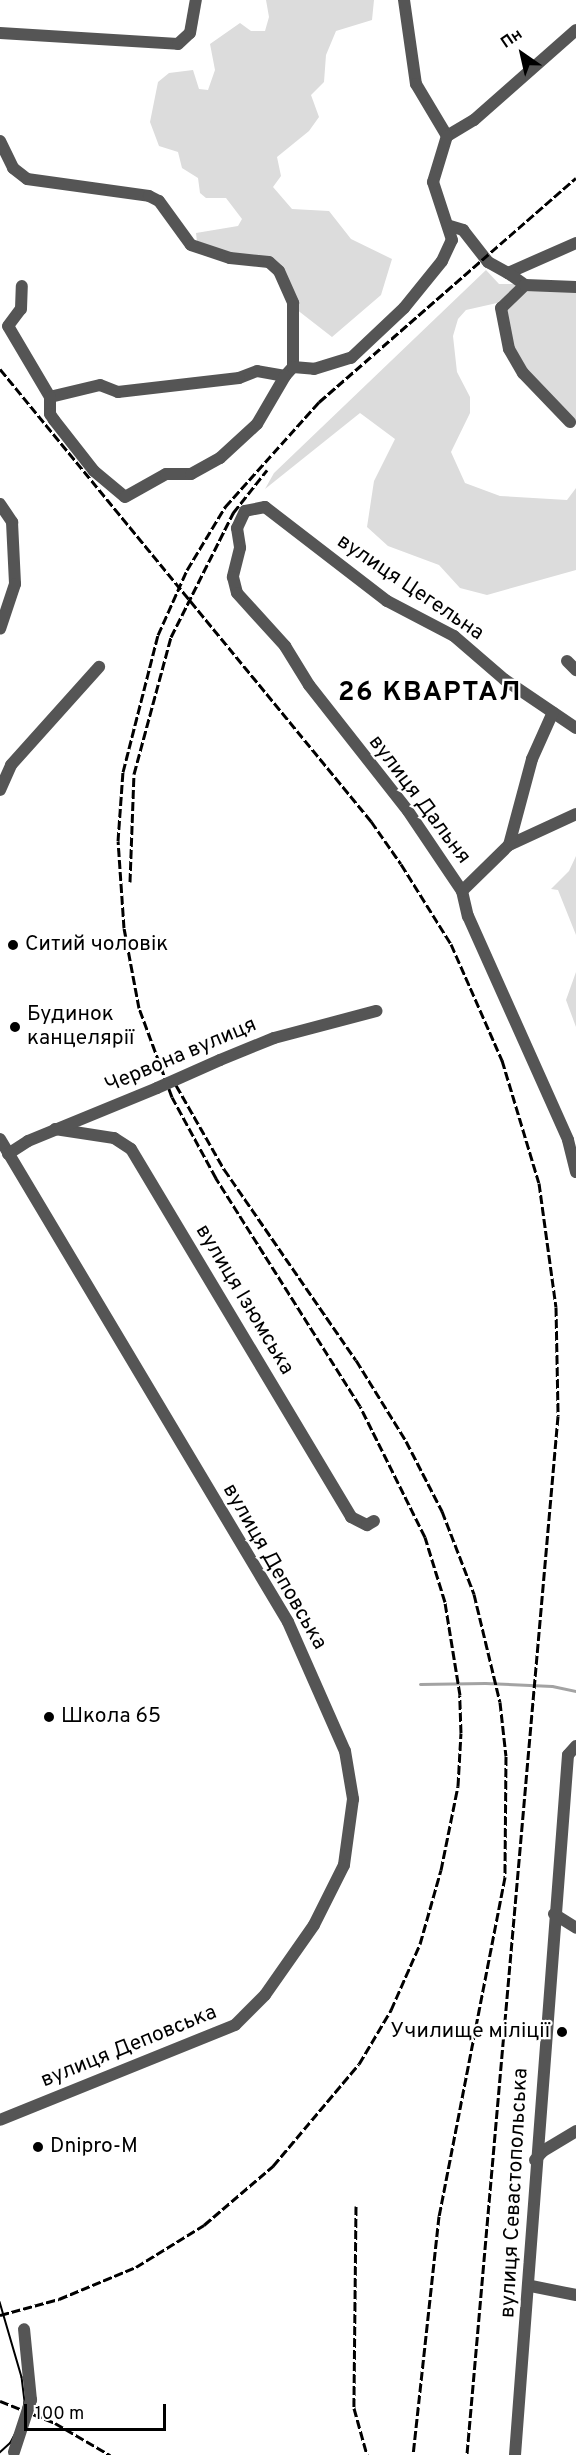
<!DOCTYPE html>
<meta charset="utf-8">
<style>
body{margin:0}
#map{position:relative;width:576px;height:2455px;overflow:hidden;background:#fff;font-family:Overpass,sans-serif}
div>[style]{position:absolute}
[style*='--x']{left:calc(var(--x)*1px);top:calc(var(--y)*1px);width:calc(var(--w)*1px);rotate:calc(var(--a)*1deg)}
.green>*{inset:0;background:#dcdcdc}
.stream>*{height:3px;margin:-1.5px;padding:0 1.5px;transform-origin:1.5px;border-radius:1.5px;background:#a3a3a3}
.minor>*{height:12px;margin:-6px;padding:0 6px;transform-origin:6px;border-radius:6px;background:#555}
.tram>*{height:1.5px;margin:-0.75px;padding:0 0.75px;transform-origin:0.75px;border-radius:0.75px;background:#000}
.rail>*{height:3px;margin-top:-1.5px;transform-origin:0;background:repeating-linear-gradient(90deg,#000 0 9px,transparent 0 12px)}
.minor-bridge>*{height:12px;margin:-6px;padding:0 6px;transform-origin:6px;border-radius:6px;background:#555}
.dots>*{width:16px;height:16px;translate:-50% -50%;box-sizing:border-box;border:3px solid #fff;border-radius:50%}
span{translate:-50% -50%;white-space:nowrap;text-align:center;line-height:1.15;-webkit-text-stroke:4.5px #fff;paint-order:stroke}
.street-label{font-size:21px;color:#000}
.poi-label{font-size:21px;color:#000}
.left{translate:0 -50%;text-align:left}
.right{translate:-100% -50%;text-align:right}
.district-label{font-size:27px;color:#000;font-weight:700;letter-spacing:1.5px}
.north{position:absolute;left:492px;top:24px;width:60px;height:60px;-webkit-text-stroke:4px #fff;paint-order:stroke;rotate:326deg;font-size:16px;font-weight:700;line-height:24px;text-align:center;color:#000}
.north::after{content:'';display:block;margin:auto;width:21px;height:27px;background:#000;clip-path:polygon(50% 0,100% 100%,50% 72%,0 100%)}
.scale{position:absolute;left:24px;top:2404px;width:142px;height:27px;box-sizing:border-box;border:3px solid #000;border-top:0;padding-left:8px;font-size:18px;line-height:21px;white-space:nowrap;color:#000;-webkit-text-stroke:4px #fff;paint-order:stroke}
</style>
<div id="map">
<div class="green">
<i style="clip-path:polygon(266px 0,374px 0,372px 20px,336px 31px,326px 55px,324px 82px,311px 95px,319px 117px,309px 131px,277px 157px,281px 176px,273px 187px,292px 209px,329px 211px,351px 239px,392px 259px,381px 295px,332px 337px,296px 309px,281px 269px,197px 242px,196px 233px,238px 226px,242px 219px,226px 198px,206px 198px,200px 193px,198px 178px,182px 168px,178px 152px,159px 146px,150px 122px,158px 82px,169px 73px,193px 70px,199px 89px,208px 90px,215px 70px,210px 44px,240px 23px,251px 31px,265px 31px,269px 17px)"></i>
<i style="clip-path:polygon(486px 270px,499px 284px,519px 284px,497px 303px,466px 310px,458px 319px,453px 336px,457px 372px,470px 397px,470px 413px,451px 452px,465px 483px,500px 496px,567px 500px,576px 488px,576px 570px,487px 595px,460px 588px,439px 565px,388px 546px,367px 527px,374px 481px,395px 439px,360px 413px,265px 489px,274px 473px)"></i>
<i style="clip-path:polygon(530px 287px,576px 292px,576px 425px,527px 372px,512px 347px,504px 309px)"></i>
<i style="clip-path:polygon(576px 856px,576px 935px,558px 890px,551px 889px,569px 871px)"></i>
<i style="clip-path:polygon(576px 972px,576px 1027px,566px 1000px)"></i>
</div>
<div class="stream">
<i style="--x:420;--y:1684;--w:65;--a:-0.9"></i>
<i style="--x:485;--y:1683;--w:67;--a:2.6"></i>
<i style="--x:552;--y:1686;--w:25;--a:12"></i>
</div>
<div class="minor">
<i style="--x:404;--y:0;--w:85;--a:81.9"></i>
<i style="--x:416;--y:84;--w:61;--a:59.2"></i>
<i style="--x:0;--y:33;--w:178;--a:3.5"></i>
<i style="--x:178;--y:44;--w:16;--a:-43"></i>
<i style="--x:190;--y:33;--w:34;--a:-80"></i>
<i style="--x:447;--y:136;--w:31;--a:-31"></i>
<i style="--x:474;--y:120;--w:136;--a:-41.4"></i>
<i style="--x:0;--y:141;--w:30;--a:64"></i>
<i style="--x:13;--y:168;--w:18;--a:38"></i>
<i style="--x:27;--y:179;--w:123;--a:7.9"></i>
<i style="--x:149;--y:196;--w:11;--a:27"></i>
<i style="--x:159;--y:201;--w:54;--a:54"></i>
<i style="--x:191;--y:245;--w:41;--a:18.4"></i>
<i style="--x:230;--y:258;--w:39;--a:6"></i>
<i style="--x:269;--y:262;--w:13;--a:42"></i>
<i style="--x:279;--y:271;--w:35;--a:66"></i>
<i style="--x:293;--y:303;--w:64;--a:90"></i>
<i style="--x:293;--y:367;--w:12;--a:132"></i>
<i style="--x:285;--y:376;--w:28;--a:-170"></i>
<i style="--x:257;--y:371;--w:19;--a:159"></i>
<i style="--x:239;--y:378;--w:122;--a:173.4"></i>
<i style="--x:118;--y:392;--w:19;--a:-159"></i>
<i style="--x:100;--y:385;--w:51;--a:166.5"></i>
<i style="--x:50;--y:397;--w:82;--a:-120.6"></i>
<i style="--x:8;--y:326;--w:21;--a:-53"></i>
<i style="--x:21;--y:309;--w:23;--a:-88"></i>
<i style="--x:450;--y:226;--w:14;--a:17"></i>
<i style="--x:463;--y:230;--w:41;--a:52"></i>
<i style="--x:488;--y:262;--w:23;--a:29"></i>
<i style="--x:508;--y:273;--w:74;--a:-23.8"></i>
<i style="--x:508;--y:273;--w:21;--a:35"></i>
<i style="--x:525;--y:285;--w:33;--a:136"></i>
<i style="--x:501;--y:308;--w:42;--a:79"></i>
<i style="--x:509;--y:349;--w:28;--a:60"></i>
<i style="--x:523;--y:373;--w:68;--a:46.2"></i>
<i style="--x:525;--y:285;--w:51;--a:2.2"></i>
<i style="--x:293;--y:367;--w:21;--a:5"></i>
<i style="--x:314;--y:369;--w:39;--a:-17"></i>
<i style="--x:351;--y:358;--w:73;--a:-43.3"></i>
<i style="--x:404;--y:308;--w:60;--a:-51"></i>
<i style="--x:442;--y:261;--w:23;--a:-65"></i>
<i style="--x:452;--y:240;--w:61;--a:-108.1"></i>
<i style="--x:433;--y:182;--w:48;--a:-73.1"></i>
<i style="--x:50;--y:397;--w:17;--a:90"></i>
<i style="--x:50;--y:414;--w:7;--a:56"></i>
<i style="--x:54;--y:420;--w:65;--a:51.9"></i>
<i style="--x:94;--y:471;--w:40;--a:40"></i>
<i style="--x:125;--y:497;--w:47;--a:-29.3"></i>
<i style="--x:166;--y:474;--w:25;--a:0"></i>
<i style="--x:191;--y:474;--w:33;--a:-29"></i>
<i style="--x:220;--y:458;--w:50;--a:-42.6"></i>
<i style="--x:257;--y:424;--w:56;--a:-59.7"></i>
<i style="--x:0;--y:504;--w:22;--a:56"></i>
<i style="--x:12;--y:522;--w:62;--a:87.2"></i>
<i style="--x:15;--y:584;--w:47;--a:108.4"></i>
<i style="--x:567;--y:661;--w:13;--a:45"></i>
<i style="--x:576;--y:728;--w:86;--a:-145.9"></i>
<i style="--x:505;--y:680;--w:67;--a:-139.2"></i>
<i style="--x:454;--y:636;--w:76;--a:-152.4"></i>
<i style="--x:387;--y:601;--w:154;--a:-142.4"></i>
<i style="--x:265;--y:507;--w:20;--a:169"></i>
<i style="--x:245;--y:511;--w:19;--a:115"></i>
<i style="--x:237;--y:528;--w:20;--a:81"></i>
<i style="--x:240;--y:548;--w:30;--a:104"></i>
<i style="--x:233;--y:577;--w:16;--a:76"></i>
<i style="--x:237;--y:593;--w:72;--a:47.8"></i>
<i style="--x:285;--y:646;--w:46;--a:58.4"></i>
<i style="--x:309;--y:685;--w:160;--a:51.8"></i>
<i style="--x:408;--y:811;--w:97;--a:56"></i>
<i style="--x:462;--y:891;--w:26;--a:77"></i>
<i style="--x:468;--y:916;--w:245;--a:65.9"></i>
<i style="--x:568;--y:1140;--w:33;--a:76"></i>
<i style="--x:0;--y:790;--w:27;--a:-66"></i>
<i style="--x:11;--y:765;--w:132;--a:-48.1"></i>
<i style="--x:509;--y:845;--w:74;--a:-24.8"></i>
<i style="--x:462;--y:891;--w:66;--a:-44.4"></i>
<i style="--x:509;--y:845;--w:89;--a:-75"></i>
<i style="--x:532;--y:759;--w:51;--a:-65.9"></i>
<i style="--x:220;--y:1060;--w:58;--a:-22.2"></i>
<i style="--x:274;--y:1038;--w:106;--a:-14.8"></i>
<i style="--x:55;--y:1129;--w:60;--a:8.7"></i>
<i style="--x:114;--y:1138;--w:20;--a:33"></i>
<i style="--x:131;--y:1149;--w:429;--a:59.1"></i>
<i style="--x:351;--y:1517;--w:18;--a:27"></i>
<i style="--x:367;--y:1525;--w:8;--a:-30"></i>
<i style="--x:0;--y:1139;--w:562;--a:59.19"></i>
<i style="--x:288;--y:1622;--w:141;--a:66.2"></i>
<i style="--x:345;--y:1751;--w:49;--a:80.5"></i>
<i style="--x:353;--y:1799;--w:67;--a:97.8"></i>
<i style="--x:344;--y:1865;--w:67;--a:116.6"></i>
<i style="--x:314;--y:1925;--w:85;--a:125"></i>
<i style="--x:265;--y:1995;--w:42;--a:135"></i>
<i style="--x:235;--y:2025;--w:253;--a:158"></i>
<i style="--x:8;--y:1154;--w:24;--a:-33"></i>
<i style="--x:28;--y:1141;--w:139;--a:-22.3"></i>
<i style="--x:554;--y:1914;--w:26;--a:32"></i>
<i style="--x:535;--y:2160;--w:12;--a:-48"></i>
<i style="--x:543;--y:2151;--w:39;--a:-31"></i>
<i style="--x:531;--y:2286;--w:46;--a:11.3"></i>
<i style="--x:515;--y:2455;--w:702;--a:-85.67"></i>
<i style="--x:568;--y:1755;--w:12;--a:-48"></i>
</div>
<div class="tram">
<i style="--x:0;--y:2302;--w:78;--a:73.7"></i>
<i style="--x:22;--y:2377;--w:25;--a:83"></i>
<i style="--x:25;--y:2402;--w:20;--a:99"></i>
<i style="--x:22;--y:2422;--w:24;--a:118"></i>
<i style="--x:11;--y:2443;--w:15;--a:138"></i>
</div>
<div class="rail">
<i style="--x:0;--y:369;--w:585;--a:50.62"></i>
<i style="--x:371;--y:821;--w:52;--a:55.1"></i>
<i style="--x:401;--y:864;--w:94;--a:58"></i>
<i style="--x:451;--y:944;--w:127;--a:66.3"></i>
<i style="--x:502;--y:1060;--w:128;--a:73.3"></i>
<i style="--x:539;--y:1183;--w:125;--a:82.2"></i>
<i style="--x:556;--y:1307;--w:109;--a:88.9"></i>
<i style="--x:558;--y:1416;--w:1043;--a:95.01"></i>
<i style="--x:130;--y:882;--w:108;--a:-87.9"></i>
<i style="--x:134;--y:774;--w:142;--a:-74.9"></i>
<i style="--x:171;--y:637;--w:139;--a:-63.4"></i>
<i style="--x:233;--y:513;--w:55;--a:-51.7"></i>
<i style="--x:176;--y:1085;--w:97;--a:60.3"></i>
<i style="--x:224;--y:1169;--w:232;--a:55.4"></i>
<i style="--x:356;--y:1360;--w:95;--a:58.3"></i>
<i style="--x:406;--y:1441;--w:79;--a:62.8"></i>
<i style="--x:442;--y:1511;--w:89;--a:68.9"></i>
<i style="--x:474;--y:1594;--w:111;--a:76.5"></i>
<i style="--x:500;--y:1702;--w:54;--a:83.7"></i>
<i style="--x:506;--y:1756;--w:121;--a:90.5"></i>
<i style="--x:505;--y:1877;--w:345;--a:101"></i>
<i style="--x:439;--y:2216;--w:240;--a:96.2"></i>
<i style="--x:356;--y:2206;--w:202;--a:90.6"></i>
<i style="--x:354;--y:2408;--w:49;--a:74.5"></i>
<i style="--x:0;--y:2315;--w:61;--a:-15.2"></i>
<i style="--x:59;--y:2299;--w:83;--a:-22.6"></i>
<i style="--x:136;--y:2267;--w:80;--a:-31.7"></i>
<i style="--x:204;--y:2225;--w:91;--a:-40.5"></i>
<i style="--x:273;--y:2166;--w:133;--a:-49.9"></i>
<i style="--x:359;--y:2064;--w:63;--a:-59.3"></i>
<i style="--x:391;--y:2010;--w:72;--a:-66.3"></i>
<i style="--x:420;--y:1944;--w:77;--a:-74.2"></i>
<i style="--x:441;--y:1870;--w:86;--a:-78.6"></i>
<i style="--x:458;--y:1786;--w:53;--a:-86.8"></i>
<i style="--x:461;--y:1733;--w:38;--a:-92"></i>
<i style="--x:460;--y:1695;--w:94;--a:-99.2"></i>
<i style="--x:445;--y:1602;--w:68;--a:-107.1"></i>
<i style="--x:425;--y:1537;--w:146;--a:-116.4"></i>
<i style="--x:360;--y:1406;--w:270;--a:-122.3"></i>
<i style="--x:216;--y:1178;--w:92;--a:-118.5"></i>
<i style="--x:172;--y:1097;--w:95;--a:-110.3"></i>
<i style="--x:139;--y:1008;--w:81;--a:-100.6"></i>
<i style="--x:124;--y:928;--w:87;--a:-93.9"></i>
<i style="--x:118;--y:841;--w:69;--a:-85.9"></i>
<i style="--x:123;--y:772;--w:141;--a:-75.7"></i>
<i style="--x:158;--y:635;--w:71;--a:-66"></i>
<i style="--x:187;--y:570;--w:74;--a:-58.9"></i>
<i style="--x:225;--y:507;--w:141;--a:-48.2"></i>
<i style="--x:319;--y:402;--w:341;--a:-41.1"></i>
<i style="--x:0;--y:2401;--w:59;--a:21.8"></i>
<i style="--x:55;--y:2423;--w:64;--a:30.2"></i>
</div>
<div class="minor-bridge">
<i style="--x:157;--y:1088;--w:69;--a:-24"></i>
<i style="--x:14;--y:2452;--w:55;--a:-71.9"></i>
<i style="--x:31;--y:2400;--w:71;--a:-95.6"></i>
</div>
<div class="dots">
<i style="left:13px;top:945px;background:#000"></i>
<i style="left:15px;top:1027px;background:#000"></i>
<i style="left:49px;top:1717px;background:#000"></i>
<i style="left:562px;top:2032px;background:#000"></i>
<i style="left:38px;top:2147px;background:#000"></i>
</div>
<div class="street-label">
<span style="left:410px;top:588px;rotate:34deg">вулиця Цегельна</span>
<span style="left:419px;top:800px;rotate:53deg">вулиця Дальня</span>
<span style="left:181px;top:1056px;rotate:-23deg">Червона вулиця</span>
<span style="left:244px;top:1300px;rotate:59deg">вулиця Ізюмська</span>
<span style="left:274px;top:1567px;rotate:60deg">вулиця Деповська</span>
<span style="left:129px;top:2047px;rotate:-22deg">вулиця Деповська</span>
<span style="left:515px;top:2193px;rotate:-87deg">вулиця Севастопольська</span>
</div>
<div class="poi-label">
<span class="left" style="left:25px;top:945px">Ситий чоловік</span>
<span class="left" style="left:27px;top:1027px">Будинок<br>канцелярії</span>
<span class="left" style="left:61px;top:1717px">Школа 65</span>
<span class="right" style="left:550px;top:2032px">Училище міліції</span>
<span class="left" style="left:50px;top:2147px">Dnipro-M</span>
</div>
<div class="district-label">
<span style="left:430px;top:694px">26 КВАРТАЛ</span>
</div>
<div class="north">Пн</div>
<div class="scale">100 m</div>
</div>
